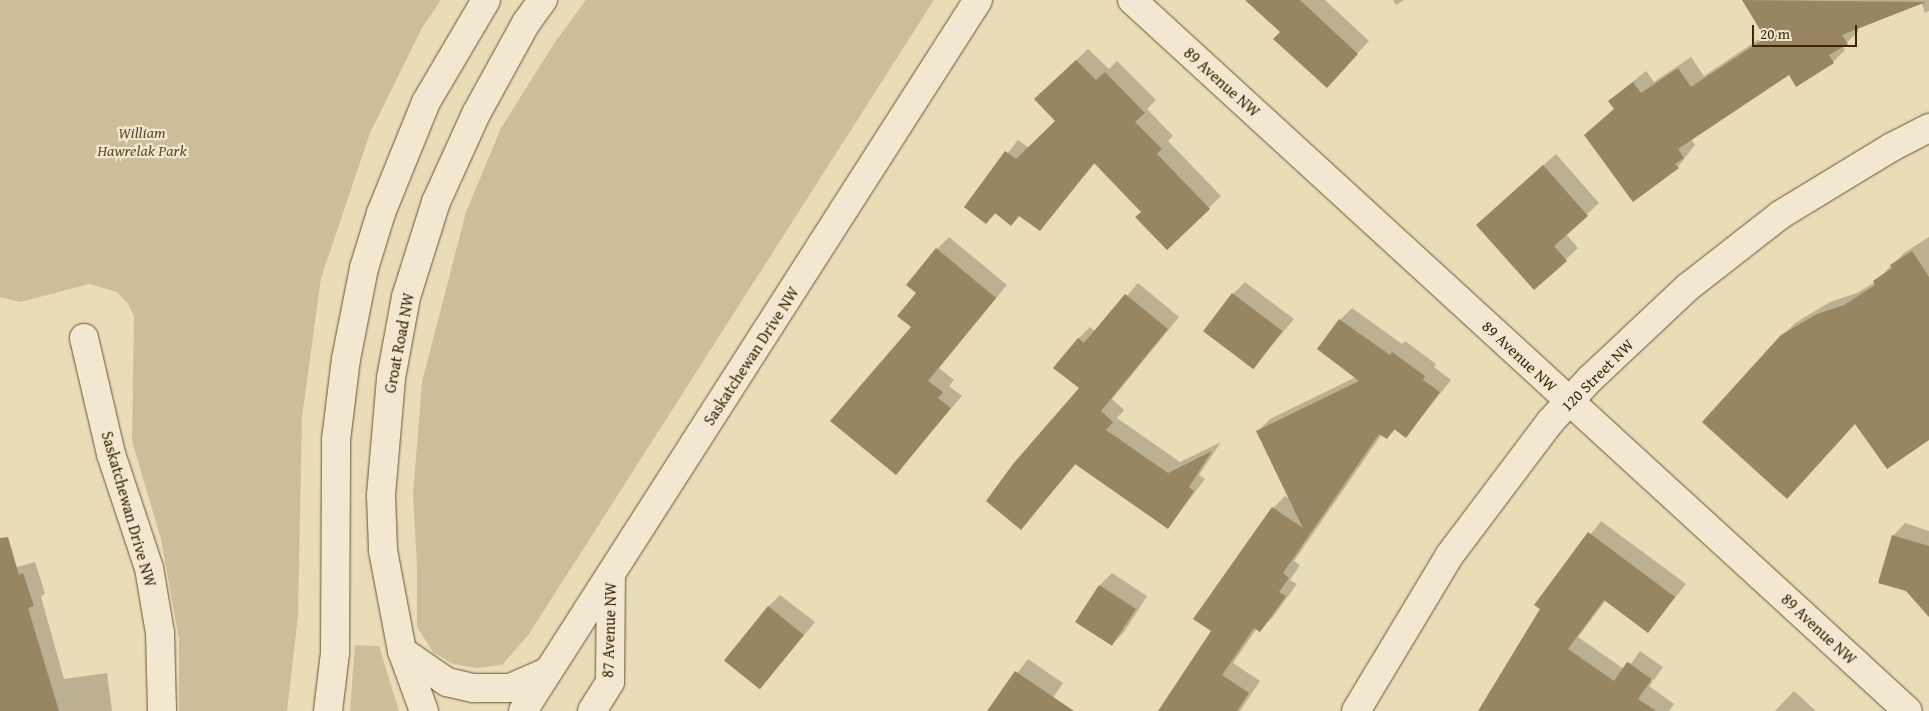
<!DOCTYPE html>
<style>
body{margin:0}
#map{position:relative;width:1929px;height:711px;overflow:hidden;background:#ebdcb8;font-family:"Gentium Book Plus",serif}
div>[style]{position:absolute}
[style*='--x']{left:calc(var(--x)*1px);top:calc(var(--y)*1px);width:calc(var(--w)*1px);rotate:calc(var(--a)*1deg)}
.green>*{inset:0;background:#cebd99}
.shadow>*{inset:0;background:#0003;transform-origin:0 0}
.building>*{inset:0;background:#988562;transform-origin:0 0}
.roads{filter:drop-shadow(0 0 1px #695431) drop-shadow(0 0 1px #695431)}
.street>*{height:28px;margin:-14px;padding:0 14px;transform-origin:14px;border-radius:14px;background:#f2e8d1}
.secondary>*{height:28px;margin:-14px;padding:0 14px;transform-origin:14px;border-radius:14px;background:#f2e8d1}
span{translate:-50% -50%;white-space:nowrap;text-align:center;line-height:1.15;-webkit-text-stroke:4.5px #f2e8d1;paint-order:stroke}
.street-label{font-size:16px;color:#3e2604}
.park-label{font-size:16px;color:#624c29;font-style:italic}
.scale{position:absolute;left:1752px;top:25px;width:105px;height:22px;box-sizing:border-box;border:2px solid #3e2604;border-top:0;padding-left:6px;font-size:15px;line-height:18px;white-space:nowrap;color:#3e2604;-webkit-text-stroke:4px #f2e8d1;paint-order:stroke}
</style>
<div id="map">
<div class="green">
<i style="clip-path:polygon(0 0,441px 0,422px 28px,370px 133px,321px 278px,302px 417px,298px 616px,287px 711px,179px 711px,179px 639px,161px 539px,132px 441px,134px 316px,128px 304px,117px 292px,89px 284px,20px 302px,0 297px)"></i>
<i style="clip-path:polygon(586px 0,934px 0,529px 634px,502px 665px,476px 668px,453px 664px,433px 652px,417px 627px,417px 566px,413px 495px,422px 382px,466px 212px,501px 128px,555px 42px)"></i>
<i style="clip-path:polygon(355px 645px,379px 646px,399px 711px,350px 711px)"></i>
</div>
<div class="shadow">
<i style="clip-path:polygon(1247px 0,1325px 0,1369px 41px,1338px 74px,1282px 32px)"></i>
<i style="clip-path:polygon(1393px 0,1404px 0,1396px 5px)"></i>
<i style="clip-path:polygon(1744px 0,1929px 0,1929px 11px,1925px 13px,1921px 2px,1857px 28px,1859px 31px,1843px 46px,1845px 50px,1833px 62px,1789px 74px,1691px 139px,1695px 145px,1678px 167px,1585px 135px,1615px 108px,1609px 101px,1646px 71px,1654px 82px,1691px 57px,1704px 76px,1765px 35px)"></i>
<i style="clip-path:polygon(1088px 49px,1109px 69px,1117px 61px,1156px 100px,1147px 109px,1173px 136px,1168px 141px,1221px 196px,1167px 248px,1142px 212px,1095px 163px,1040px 230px,1020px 215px,1011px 224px,996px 213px,986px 223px,965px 207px,1018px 140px,1029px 148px,1057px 121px,1048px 87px)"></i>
<i style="clip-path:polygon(1556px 154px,1599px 203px,1566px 234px,1578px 248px,1534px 289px,1477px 225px)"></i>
<i style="clip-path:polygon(949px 237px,1007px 285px,939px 368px,954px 380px,949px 386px,962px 396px,896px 473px,918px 293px,937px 249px)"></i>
<i style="clip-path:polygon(1929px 237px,1929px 438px,1856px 423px,1782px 336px,1795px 323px,1830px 302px,1857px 293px,1875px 282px,1904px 253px)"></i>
<i style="clip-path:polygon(1245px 282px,1294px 319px,1253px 368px,1233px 294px)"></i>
<i style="clip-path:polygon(1138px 283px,1179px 317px,1112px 399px,1124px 410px,1117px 418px,1180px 462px,1221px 442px,1199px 475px,1205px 479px,1168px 528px,1076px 464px,1021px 528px,1081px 388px,1078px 339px,1090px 327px,1096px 332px)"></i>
<i style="clip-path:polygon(1352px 308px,1402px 344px,1405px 341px,1436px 364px,1434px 367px,1451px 380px,1406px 436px,1396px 429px,1387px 438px,1382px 434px,1294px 561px,1300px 565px,1290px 580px,1297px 584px,1272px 618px,1260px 630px,1257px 628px,1233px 663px,1260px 681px,1240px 711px,1160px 711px,1213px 631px,1195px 619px,1273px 508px,1285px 496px,1290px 499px,1258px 431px,1270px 419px,1356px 377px,1340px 320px)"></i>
<i style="clip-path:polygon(1601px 521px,1686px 584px,1648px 632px,1606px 600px,1578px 637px,1624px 669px,1629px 662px,1653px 681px,1649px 686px,1674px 704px,1669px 711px,1481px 711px,1541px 608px,1536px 604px)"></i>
<i style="clip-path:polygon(1905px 523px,1929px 531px,1929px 615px,1893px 536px)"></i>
<i style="clip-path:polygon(35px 562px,45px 593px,41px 597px,64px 679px,107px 673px,112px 711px,0 711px,0 572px)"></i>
<i style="clip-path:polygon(1112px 573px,1147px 596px,1124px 632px,1112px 644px,1076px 622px,1100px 585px)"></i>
<i style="clip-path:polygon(780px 595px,815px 622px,760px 689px,768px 607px)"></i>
<i style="left:1640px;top:651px;width:28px;height:16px;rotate:35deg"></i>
<i style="clip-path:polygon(1028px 659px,1063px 683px,1044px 711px,999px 711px,992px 706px)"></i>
<i style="clip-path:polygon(1794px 691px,1816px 711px,1775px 711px)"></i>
</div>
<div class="building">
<i style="clip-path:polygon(1245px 0,1300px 0,1358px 54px,1327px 88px,1273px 39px,1280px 32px)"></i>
<i style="clip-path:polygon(1742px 0,1926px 2px,1842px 35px,1848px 44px,1829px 55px,1834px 63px,1796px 87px,1789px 75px,1678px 149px,1684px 158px,1675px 164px,1679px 168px,1633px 202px,1584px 135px,1614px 109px,1608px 101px,1633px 82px,1641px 93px,1678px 68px,1691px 87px,1765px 38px)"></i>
<i style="clip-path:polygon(1076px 60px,1096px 80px,1105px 72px,1145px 113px,1135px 122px,1162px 149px,1157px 154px,1210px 209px,1167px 250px,1135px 217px,1141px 212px,1094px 163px,1040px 231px,1019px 216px,1011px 226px,995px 213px,986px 224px,964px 207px,1005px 151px,1016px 159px,1055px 121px,1034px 99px)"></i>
<i style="clip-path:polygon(1543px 165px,1588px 216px,1554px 246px,1567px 261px,1534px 290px,1476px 225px)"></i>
<i style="clip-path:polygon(936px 248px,996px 298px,928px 381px,943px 392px,938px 398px,951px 408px,896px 475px,830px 421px,911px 327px,897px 316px,916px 293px,906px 285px)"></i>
<i style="clip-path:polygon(1912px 251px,1929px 277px,1929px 440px,1887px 469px,1855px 424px,1787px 499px,1702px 422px,1781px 335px,1817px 314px,1844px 305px,1875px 285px,1873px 281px,1892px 268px,1890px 265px)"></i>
<i style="left:1232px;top:293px;width:63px;height:48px;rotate:37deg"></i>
<i style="clip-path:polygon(1125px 294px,1168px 329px,1101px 411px,1113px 422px,1106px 430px,1168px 473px,1212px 451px,1189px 487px,1194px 491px,1168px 529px,1075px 464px,1021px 530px,986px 501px,1013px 464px,1079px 388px,1053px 368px,1078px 338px,1084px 343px)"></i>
<i style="clip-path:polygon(1339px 319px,1390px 355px,1392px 352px,1425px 376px,1423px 380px,1440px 392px,1406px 438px,1394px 429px,1387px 439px,1379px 434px,1283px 573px,1289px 578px,1279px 592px,1286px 596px,1260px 632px,1254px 628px,1222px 675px,1249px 693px,1237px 711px,1158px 711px,1211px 631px,1193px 619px,1272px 507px,1303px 528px,1256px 431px,1359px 381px,1317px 349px)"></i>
<i style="clip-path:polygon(1588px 532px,1675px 597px,1648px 633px,1604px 600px,1568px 649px,1614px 681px,1627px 662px,1652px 679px,1638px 699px,1656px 711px,1478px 711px,1540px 609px,1534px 605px)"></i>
<i style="clip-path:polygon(1892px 535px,1929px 546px,1929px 617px,1906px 591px,1878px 583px)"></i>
<i style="clip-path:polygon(8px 537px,19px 575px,23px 573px,34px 606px,28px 608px,59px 711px,0 711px,0 538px)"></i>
<i style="left:1099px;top:585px;width:44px;height:44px;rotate:33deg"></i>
<i style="left:768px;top:606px;width:46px;height:70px;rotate:39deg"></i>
<i style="clip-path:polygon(1015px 671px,1074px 711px,987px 711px)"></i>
</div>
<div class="roads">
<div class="street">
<i style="--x:1132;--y:0;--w:1052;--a:42.5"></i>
<i style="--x:84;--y:338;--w:119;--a:76.9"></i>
<i style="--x:111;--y:454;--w:120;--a:71.6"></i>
<i style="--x:149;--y:568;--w:66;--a:80.4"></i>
<i style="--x:160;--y:633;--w:78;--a:88.5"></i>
<i style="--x:523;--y:711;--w:844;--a:-57.38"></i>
<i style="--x:592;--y:711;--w:34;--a:-58"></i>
<i style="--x:610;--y:682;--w:108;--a:-89.5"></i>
</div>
<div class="secondary">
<i style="--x:402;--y:651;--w:55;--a:34.6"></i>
<i style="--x:447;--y:682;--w:28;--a:13"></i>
<i style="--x:474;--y:688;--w:36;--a:0"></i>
<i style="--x:510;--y:688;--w:40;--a:-23.4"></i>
<i style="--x:328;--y:711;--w:58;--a:-83.1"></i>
<i style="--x:335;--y:653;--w:213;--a:-89.7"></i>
<i style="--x:336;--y:440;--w:82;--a:-83"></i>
<i style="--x:346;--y:359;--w:93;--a:-78.8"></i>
<i style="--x:364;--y:268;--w:58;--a:-72.8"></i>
<i style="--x:381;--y:213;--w:120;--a:-67.9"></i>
<i style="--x:426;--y:102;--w:118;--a:-59.5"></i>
<i style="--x:424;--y:711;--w:64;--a:-110.1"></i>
<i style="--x:402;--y:651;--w:103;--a:-100.7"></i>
<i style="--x:383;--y:550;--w:55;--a:-92.1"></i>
<i style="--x:381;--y:495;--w:117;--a:-85.1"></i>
<i style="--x:391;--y:378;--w:82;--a:-79.5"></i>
<i style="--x:406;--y:297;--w:100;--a:-72.5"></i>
<i style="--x:436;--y:202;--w:97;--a:-65.6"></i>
<i style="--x:476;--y:114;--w:104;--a:-61.2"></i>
<i style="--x:526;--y:23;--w:29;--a:-54"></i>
<i style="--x:1356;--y:711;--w:181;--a:-59"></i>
<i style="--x:1449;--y:556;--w:168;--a:-53"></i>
<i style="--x:1550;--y:422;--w:59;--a:-47.1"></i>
<i style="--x:1590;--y:379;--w:134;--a:-43.2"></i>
<i style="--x:1688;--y:287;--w:117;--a:-38"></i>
<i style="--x:1780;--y:215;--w:131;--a:-31.3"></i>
<i style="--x:1892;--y:147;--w:42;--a:-27.2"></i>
</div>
</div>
<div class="street-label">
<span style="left:1222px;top:82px;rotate:42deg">89 Avenue NW</span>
<span style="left:399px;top:343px;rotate:-79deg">Groat Road NW</span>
<span style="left:751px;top:356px;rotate:-57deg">Saskatchewan Drive NW</span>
<span style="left:1520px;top:356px;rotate:43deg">89 Avenue NW</span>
<span style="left:1597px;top:375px;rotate:-45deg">120 Street NW</span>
<span style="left:129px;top:509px;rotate:74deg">Saskatchewan Drive NW</span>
<span style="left:1819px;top:629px;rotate:43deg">89 Avenue NW</span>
<span style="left:609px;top:630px;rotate:-88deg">87 Avenue NW</span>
</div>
<div class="park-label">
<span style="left:142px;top:141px">William<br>Hawrelak Park</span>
</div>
<div class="scale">20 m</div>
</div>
